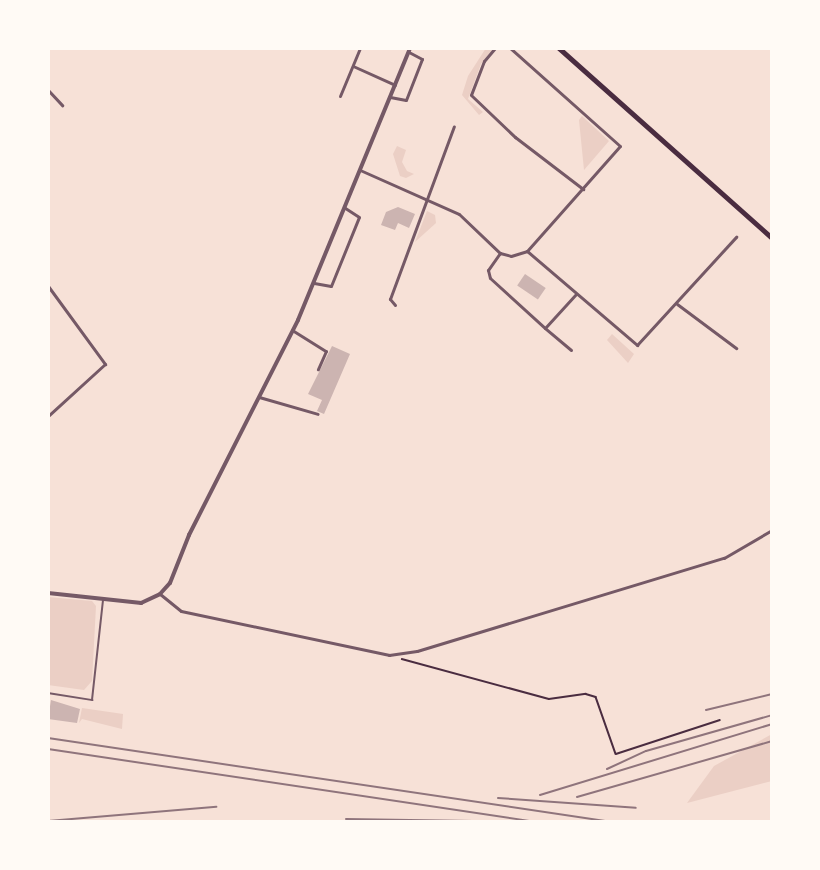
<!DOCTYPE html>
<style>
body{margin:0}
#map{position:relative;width:820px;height:870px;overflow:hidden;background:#f7e1d7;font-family:"Golos Text",sans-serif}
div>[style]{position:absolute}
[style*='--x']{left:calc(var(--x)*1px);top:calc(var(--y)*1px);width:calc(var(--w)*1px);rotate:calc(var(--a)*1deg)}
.green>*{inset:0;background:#ebcfc5}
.building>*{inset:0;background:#ccb4b1;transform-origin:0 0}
.path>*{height:1.5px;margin:-0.75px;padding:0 0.75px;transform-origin:0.75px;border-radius:0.75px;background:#4a2c40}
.service>*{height:1.5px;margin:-0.75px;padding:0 0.75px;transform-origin:0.75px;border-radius:0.75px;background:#755966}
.minor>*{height:3px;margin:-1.5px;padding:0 1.5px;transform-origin:1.5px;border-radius:1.5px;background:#755966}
.tertiary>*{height:4px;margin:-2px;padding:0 2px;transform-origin:2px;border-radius:2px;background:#755966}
.secondary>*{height:4.5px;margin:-2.25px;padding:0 2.25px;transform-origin:2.25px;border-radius:2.25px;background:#4a2c40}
.rail>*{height:2px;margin:-1px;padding:0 1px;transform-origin:1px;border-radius:1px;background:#8f747c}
span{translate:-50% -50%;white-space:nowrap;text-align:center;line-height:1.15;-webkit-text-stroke:4.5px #fffaf5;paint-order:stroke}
.frame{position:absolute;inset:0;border:50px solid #fffaf5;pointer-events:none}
</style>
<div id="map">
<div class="green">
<i style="clip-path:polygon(486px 48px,495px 48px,481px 64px,468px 99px,483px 112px,479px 115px,462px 95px,468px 76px)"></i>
<i style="clip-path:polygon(582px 116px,609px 141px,584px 170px,579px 120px)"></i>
<i style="clip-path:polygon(397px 146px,406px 150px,402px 162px,407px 171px,414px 174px,406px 178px,400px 176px,393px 154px)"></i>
<i style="clip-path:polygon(427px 211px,435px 215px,436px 223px,415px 242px)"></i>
<i style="clip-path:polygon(612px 334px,634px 354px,628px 363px,607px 340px)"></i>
<i style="clip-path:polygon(48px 597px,92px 601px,96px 606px,92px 681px,84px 690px,48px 685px)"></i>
<i style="clip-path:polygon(82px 708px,123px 714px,122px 729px,82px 719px,79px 723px)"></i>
<i style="clip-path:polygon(772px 734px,772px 781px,687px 803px,714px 766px)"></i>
</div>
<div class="building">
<i style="clip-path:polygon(398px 207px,415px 214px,409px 228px,398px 223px,395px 230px,381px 225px,386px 212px)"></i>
<i style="left:525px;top:274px;width:25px;height:14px;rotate:34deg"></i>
<i style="clip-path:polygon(332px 346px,350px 354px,324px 414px,317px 411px,322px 400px,308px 394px)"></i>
<i style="clip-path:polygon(51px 700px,80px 709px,77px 723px,48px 719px)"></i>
</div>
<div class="path">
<i style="--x:402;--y:659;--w:152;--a:15.2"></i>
<i style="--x:549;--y:699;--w:37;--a:-8"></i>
<i style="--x:586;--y:694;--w:10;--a:17"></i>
<i style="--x:596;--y:697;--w:60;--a:70.7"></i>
<i style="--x:616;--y:754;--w:109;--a:-18.1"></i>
</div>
<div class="service">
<i style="--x:48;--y:693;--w:45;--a:9"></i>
<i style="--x:92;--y:700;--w:101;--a:-83.7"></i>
</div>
<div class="minor">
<i style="--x:172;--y:48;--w:8;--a:0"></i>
<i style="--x:495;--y:48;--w:17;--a:130"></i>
<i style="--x:484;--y:61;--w:36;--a:111"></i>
<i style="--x:471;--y:95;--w:61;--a:43.7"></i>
<i style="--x:515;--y:137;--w:86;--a:37.4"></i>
<i style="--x:353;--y:66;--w:46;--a:24.3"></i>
<i style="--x:48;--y:90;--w:21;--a:47"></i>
<i style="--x:340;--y:96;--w:52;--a:-67.4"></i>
<i style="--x:390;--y:97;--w:16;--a:11"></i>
<i style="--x:406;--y:100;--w:44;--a:-68.7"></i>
<i style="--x:422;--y:59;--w:15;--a:-152"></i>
<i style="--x:360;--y:170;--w:108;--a:24"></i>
<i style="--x:459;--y:214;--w:57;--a:43.6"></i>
<i style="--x:500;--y:253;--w:11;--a:15"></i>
<i style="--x:511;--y:256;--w:17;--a:-17"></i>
<i style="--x:527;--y:251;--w:140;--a:-48.5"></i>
<i style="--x:620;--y:146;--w:147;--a:-138.3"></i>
<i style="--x:527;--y:251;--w:145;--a:40.5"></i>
<i style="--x:637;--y:345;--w:147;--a:-47.5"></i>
<i style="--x:500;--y:253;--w:21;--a:125"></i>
<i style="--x:488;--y:270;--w:8;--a:76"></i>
<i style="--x:490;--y:278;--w:74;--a:42.3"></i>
<i style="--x:314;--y:283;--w:17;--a:10"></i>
<i style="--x:331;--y:286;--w:74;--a:-67.9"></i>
<i style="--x:359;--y:217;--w:17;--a:-147"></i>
<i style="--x:48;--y:286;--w:97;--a:53.8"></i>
<i style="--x:105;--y:364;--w:77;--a:137.6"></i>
<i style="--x:677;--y:304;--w:74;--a:36.7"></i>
<i style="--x:395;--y:305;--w:8;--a:-130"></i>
<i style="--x:390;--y:299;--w:184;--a:-69.7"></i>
<i style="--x:292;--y:330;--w:40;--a:32"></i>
<i style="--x:326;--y:351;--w:20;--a:114"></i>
<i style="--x:571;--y:350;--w:34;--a:-140"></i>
<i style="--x:545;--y:328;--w:46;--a:-47.6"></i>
<i style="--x:259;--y:397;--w:61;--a:16.1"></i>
<i style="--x:160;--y:594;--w:27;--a:39"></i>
<i style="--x:181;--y:611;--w:213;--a:11.9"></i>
<i style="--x:389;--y:655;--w:28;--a:-8"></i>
<i style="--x:417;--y:651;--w:321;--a:-16.9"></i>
<i style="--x:724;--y:558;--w:56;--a:-30.3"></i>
</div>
<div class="tertiary">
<i style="--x:48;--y:593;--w:94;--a:6.1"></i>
<i style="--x:141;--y:603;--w:21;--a:-25"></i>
<i style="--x:160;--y:594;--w:15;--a:-48"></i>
<i style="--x:170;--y:583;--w:52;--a:-68.4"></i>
<i style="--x:189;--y:535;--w:241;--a:-63.1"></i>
<i style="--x:298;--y:320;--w:294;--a:-67.6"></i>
</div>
<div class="secondary">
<i style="--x:559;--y:48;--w:285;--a:41.7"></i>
</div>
<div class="rail">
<i style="--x:706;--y:710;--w:68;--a:-13.6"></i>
<i style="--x:48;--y:738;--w:570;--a:8.47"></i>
<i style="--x:48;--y:749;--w:493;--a:8.5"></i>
<i style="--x:607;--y:769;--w:43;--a:-24.8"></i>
<i style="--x:646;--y:751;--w:131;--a:-15.9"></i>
<i style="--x:540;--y:795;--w:243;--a:-17"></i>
<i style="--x:577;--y:797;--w:203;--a:-16"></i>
<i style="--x:498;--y:798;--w:138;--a:4.1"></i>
<i style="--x:346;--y:819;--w:127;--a:0.9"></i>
<i style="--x:48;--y:821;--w:169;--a:-4.8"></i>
</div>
<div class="frame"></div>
</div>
